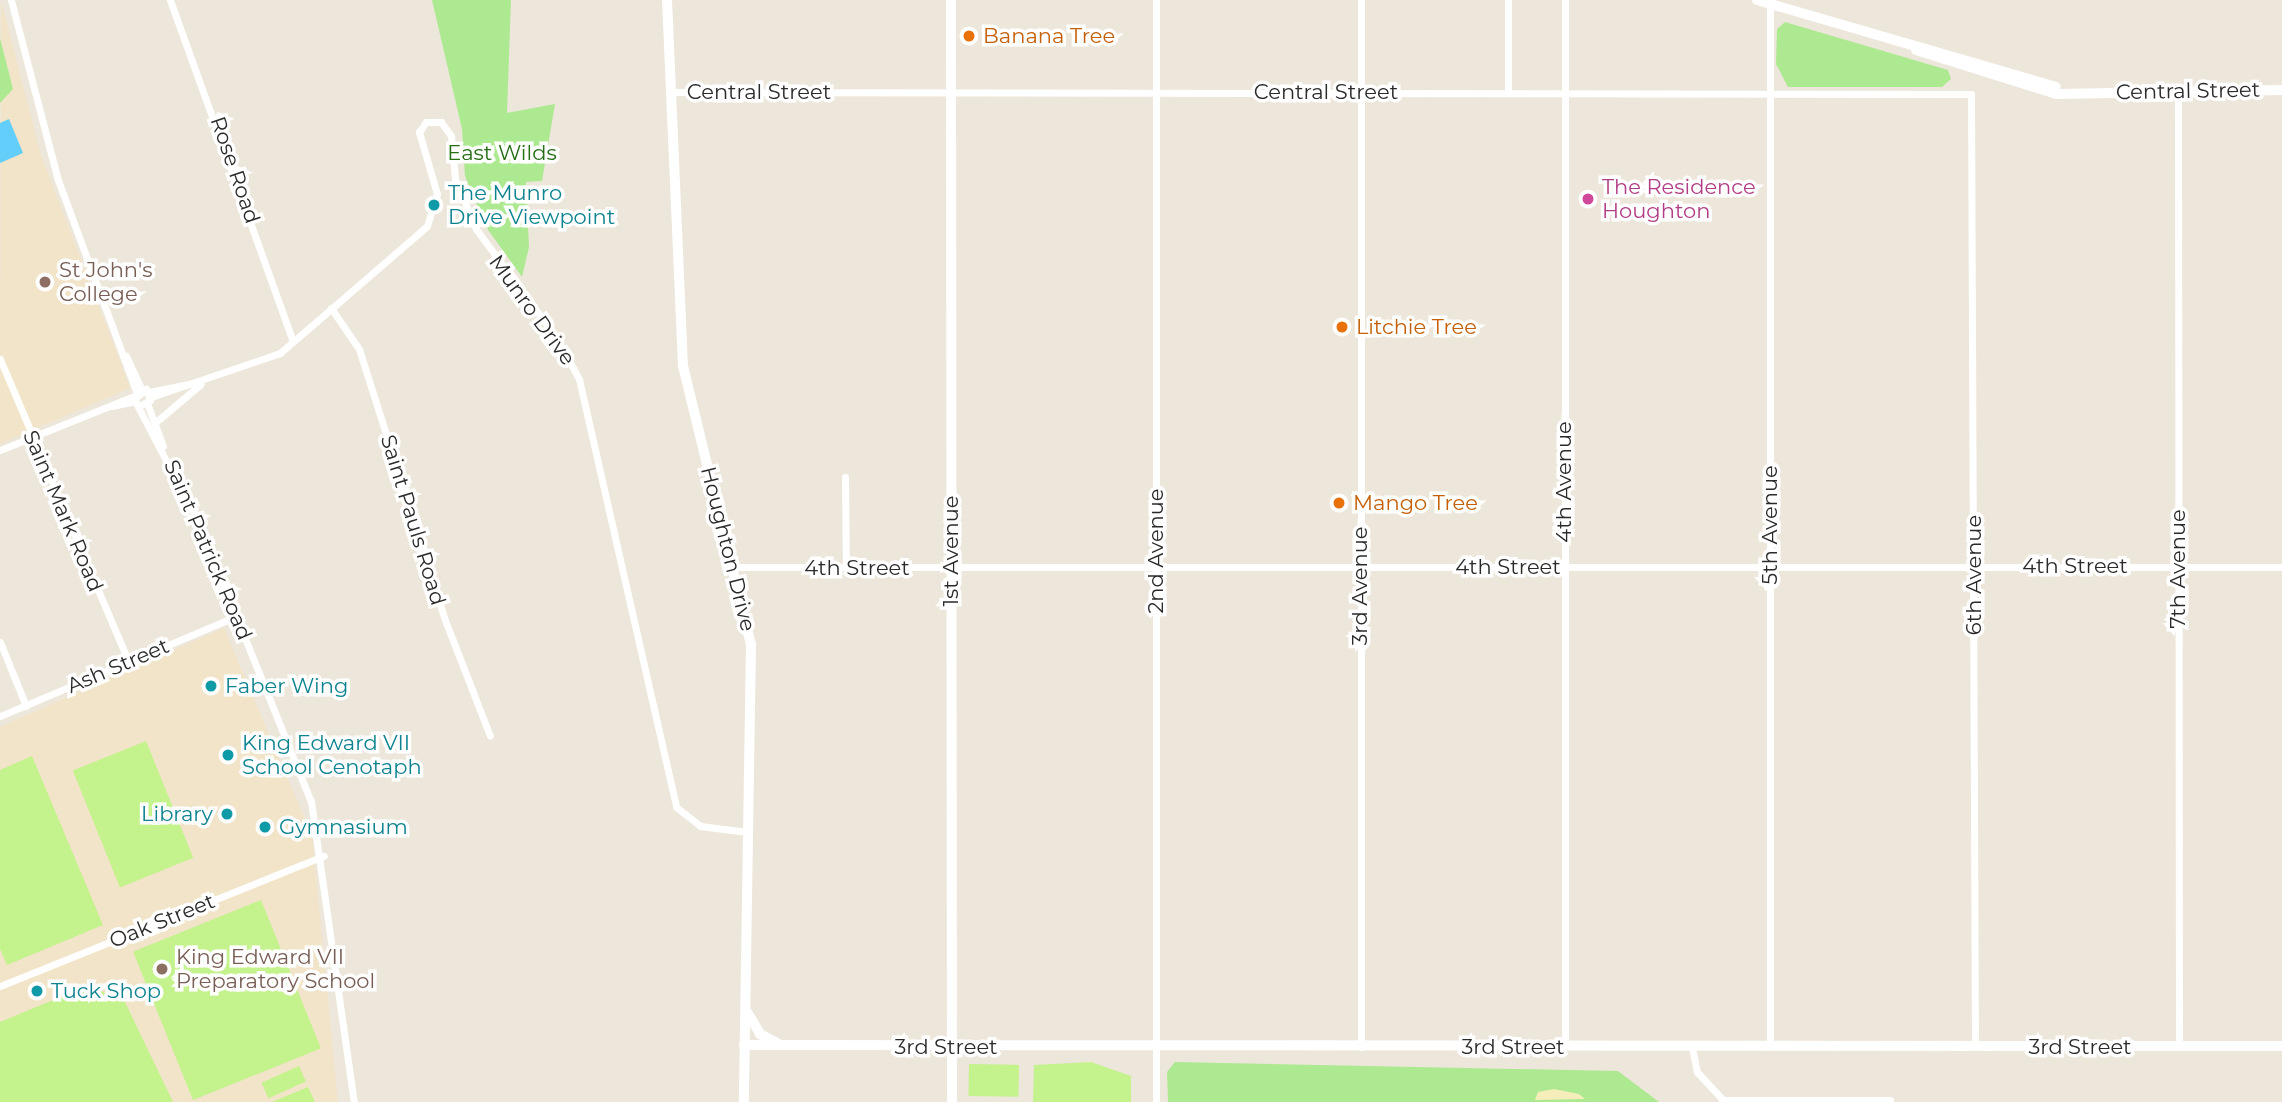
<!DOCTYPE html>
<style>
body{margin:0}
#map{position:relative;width:2282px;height:1102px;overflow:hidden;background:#ede6da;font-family:Montserrat,sans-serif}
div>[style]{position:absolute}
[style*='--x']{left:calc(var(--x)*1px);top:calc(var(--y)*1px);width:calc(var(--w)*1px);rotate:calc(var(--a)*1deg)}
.education>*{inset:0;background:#f1e4c8}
.green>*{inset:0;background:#ade991}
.sand>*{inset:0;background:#f6eeba}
.pitch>*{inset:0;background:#c4f28c;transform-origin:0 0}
.water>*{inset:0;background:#63cefa}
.street>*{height:7px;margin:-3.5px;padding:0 3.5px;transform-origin:3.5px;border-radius:3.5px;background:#fff}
.secondary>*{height:10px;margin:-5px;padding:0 5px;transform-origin:5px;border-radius:5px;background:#fff}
.dots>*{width:19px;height:19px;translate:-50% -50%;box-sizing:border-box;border:4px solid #fff;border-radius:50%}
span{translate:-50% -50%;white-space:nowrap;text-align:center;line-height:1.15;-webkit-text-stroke:7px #fff;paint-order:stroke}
.food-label{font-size:21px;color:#c56008}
.left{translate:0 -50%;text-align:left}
.street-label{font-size:21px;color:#2a2a2a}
.park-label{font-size:21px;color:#246e13}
.hotel-label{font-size:21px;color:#b23c85}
.culture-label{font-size:21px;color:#0d838f}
.right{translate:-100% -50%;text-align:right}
.education-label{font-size:21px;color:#785e54}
</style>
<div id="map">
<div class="education">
<i style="clip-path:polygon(1px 0,41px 155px,130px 388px,0 444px)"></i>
<i style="clip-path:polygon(224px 628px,312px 836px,338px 1102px,0 1102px,0 727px)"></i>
</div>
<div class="green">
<i style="clip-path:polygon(432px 0,511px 0,507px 113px,555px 104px,542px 181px,526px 182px,529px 247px,522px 277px,486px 227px,465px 176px,462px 129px)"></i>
<i style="clip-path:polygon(1785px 22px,1948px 70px,1951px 79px,1942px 87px,1788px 87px,1776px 64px,1777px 29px)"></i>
<i style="clip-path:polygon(0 38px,13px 89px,0 103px)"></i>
<i style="clip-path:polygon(1175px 1062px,1618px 1071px,1659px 1102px,1168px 1102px,1167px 1072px)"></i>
</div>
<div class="sand">
<i style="clip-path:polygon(1554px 1089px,1579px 1094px,1585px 1099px,1535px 1100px,1538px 1092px)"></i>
</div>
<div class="pitch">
<i style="left:146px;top:741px;width:126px;height:79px;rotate:68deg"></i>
<i style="clip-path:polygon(32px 756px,103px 925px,7px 965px,0 949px,0 770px)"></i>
<i style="left:261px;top:900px;width:160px;height:138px;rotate:68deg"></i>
<i style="clip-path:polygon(87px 986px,124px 1000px,173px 1102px,0 1102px,0 1022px)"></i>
<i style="clip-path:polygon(1091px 1062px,1131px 1076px,1131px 1102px,1033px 1102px,1034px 1065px)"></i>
<i style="left:969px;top:1064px;width:50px;height:32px;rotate:1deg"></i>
<i style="left:299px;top:1066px;width:17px;height:41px;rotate:66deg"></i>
<i style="clip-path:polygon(308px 1087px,315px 1102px,272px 1102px)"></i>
</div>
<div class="water">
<i style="clip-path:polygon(9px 119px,23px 153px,0 163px,0 123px)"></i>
</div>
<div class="street">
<i style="--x:11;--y:0;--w:186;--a:75.4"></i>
<i style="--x:58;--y:180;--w:225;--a:69.7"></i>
<i style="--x:170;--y:0;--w:363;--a:70.2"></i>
<i style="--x:1156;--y:0;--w:1102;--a:90"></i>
<i style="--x:1565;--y:0;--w:1047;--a:90"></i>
<i style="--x:1770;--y:4;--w:1043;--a:90"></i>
<i style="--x:1508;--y:90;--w:90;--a:-90"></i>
<i style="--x:2178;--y:90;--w:957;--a:89.94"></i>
<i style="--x:670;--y:92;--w:1301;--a:0.09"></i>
<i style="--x:1971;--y:94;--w:953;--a:89.76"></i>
<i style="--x:331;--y:308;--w:50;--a:55.7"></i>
<i style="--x:359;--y:349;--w:284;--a:72.4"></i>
<i style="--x:445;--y:620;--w:124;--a:68.8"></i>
<i style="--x:126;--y:356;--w:35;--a:65"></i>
<i style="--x:0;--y:359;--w:328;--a:67"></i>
<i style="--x:149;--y:392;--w:41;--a:-11.3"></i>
<i style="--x:151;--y:397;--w:136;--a:-18.8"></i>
<i style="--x:280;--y:353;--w:194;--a:-40.8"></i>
<i style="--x:427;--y:226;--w:34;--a:-73"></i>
<i style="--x:437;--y:194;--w:65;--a:-106.2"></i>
<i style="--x:419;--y:132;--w:12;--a:-55"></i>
<i style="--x:426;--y:122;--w:15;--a:0"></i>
<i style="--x:441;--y:122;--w:17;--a:54"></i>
<i style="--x:451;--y:136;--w:43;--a:84.7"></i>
<i style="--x:455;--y:179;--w:54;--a:67.2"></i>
<i style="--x:476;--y:229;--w:134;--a:53.5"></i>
<i style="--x:556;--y:337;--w:48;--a:61.3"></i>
<i style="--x:579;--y:379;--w:439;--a:77.2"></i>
<i style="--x:676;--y:807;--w:31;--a:38"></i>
<i style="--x:700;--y:826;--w:48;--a:7.1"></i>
<i style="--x:147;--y:403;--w:46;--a:69.6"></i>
<i style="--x:141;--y:405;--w:10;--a:-29"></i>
<i style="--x:150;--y:400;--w:12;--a:-110"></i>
<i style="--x:146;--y:389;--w:16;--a:140"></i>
<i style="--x:134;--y:399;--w:139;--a:62.5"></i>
<i style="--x:198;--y:522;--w:301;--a:68"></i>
<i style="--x:311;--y:801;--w:304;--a:81.9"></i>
<i style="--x:111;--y:406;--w:25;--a:-11"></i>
<i style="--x:157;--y:421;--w:57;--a:-40.1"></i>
<i style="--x:0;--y:450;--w:144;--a:-21.9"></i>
<i style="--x:845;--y:477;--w:91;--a:89.4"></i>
<i style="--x:733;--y:567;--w:1549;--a:0"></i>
<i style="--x:0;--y:642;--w:69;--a:67.9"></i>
<i style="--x:0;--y:716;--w:257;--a:-22.9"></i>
<i style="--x:0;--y:986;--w:349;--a:-21.9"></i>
<i style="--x:1361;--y:1047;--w:1047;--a:-90"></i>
<i style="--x:1692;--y:1047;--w:25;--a:79"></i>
<i style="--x:1697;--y:1072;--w:40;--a:47"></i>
<i style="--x:1722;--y:1100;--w:168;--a:0"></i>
</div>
<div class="secondary">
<i style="--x:667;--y:0;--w:366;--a:87.5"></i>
<i style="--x:683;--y:366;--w:286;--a:76.3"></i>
<i style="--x:751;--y:644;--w:458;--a:90.9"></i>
<i style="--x:951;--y:0;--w:1102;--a:89.95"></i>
<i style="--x:1757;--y:0;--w:311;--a:16.2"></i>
<i style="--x:1916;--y:50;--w:147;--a:17.4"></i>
<i style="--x:2056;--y:94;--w:226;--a:-1"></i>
<i style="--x:747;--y:1012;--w:26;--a:59"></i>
<i style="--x:760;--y:1034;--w:21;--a:28"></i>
<i style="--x:744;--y:1045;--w:1538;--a:0.04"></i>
</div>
<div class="dots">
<i style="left:969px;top:36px;background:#e8710a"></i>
<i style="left:1588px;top:199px;background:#d1479c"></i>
<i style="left:434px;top:205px;background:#0f9aa8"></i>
<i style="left:45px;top:282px;background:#8d6e63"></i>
<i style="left:1342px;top:327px;background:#e8710a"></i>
<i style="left:1339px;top:503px;background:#e8710a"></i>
<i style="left:211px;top:686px;background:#0f9aa8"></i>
<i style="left:228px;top:755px;background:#0f9aa8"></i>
<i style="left:227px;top:814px;background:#0f9aa8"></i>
<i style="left:265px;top:827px;background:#0f9aa8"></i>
<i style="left:162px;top:969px;background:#8d6e63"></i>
<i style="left:37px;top:991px;background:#0f9aa8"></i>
</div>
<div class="food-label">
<span class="left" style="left:983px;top:36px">Banana Tree</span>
<span class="left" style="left:1356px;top:327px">Litchie Tree</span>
<span class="left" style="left:1353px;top:503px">Mango Tree</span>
</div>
<div class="street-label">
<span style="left:2188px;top:91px;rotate:-1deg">Central Street</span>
<span style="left:759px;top:92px">Central Street</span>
<span style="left:1326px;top:92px">Central Street</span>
<span style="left:235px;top:170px;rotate:71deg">Rose Road</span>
<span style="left:532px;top:310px;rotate:54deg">Munro Drive</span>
<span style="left:1564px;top:482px;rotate:-90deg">4th Avenue</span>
<span style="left:63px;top:511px;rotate:67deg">Saint Mark Road</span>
<span style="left:413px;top:520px;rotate:73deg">Saint Pauls Road</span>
<span style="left:1770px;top:525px;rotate:-90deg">5th Avenue</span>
<span style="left:728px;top:549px;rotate:76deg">Houghton Drive</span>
<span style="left:208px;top:550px;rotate:67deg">Saint Patrick Road</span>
<span style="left:951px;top:551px;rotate:-90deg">1st Avenue</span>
<span style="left:1156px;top:551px;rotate:-90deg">2nd Avenue</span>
<span style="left:2075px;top:566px">4th Street</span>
<span style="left:1508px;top:567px">4th Street</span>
<span style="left:857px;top:568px">4th Street</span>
<span style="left:2178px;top:569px;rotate:-90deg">7th Avenue</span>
<span style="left:1974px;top:575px;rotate:-90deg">6th Avenue</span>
<span style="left:1360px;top:586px;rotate:-90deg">3rd Avenue</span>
<span style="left:118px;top:666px;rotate:-23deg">Ash Street</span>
<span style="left:162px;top:921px;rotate:-22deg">Oak Street</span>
<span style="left:946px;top:1047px">3rd Street</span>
<span style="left:1513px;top:1047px">3rd Street</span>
<span style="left:2080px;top:1047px">3rd Street</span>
</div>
<div class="park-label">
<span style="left:502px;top:153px">East Wilds</span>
</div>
<div class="hotel-label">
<span class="left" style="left:1602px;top:199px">The Residence<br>Houghton</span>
</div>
<div class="culture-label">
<span class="left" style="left:448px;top:205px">The Munro<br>Drive Viewpoint</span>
<span class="left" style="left:225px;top:686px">Faber Wing</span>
<span class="left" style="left:242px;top:755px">King Edward VII<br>School Cenotaph</span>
<span class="right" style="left:213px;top:814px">Library</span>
<span class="left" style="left:279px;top:827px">Gymnasium</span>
<span class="left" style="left:51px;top:991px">Tuck Shop</span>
</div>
<div class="education-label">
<span class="left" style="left:59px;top:282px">St John's<br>College</span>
<span class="left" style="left:176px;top:969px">King Edward VII<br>Preparatory School</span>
</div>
</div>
